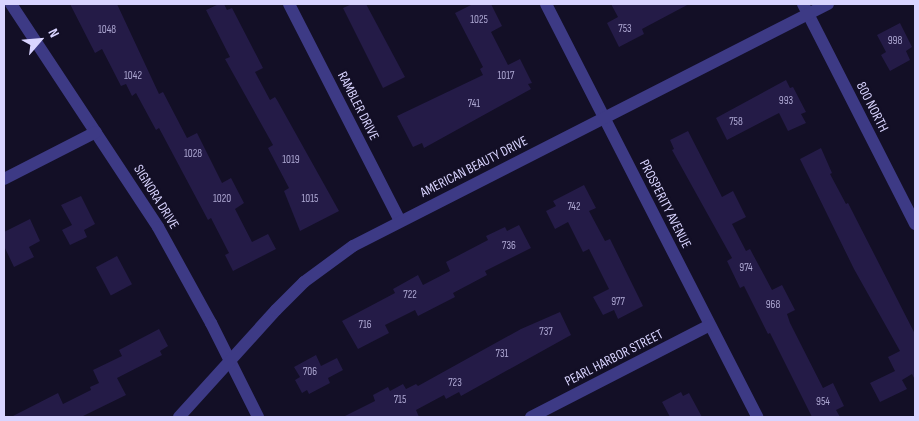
<!DOCTYPE html>
<style>
body{margin:0}
#map{position:relative;width:919px;height:421px;overflow:hidden;background:#130f26;font-family:"Sofia Sans Condensed",sans-serif}
div>[style]{position:absolute}
[style*='--x']{left:calc(var(--x)*1px);top:calc(var(--y)*1px);width:calc(var(--w)*1px);rotate:calc(var(--a)*1deg)}
.building>*{inset:0;background:#241b47;transform-origin:0 0}
.minor>*{height:12px;margin:-6px;padding:0 6px;transform-origin:6px;border-radius:6px;background:#3d3a85}
span{translate:-50% -50%;white-space:nowrap;text-align:center;line-height:1.15;-webkit-text-stroke:5px #130f26;paint-order:stroke}
.number-label{font-size:11px;color:#aca6d1}
.number-label span{-webkit-text-stroke-width:0}
.street-label{font-size:14px;color:#d9d4ff}
.frame{position:absolute;inset:0;border:5px solid #d9d4ff;pointer-events:none}
.north{position:absolute;left:15px;top:15px;width:50px;height:50px;-webkit-text-stroke:4px #130f26;paint-order:stroke;rotate:63deg;font-size:14px;font-weight:700;line-height:20px;text-align:center;color:#d9d4ff}
.north::after{content:'';display:block;margin:auto;width:18px;height:22px;background:#d9d4ff;clip-path:polygon(50% 0,100% 100%,50% 72%,0 100%)}
</style>
<div id="map">
<div class="building">
<i style="clip-path:polygon(70px 4px,117px 4px,159px 94px,163px 92px,187px 138px,197px 133px,222px 183px,231px 178px,244px 203px,235px 209px,252px 242px,268px 234px,276px 249px,233px 271px,225px 255px,229px 253px,211px 218px,208px 220px,159px 128px,156px 130px,136px 93px,132px 96px,126px 84px,121px 86px,102px 49px,95px 53px)"></i>
<i style="clip-path:polygon(219px 4px,224px 4px,227px 10px,232px 8px,263px 68px,255px 72px,270px 100px,275px 97px,277px 100px,339px 211px,300px 231px,284px 191px,289px 188px,268px 148px,273px 145px,225px 59px,230px 57px,206px 10px)"></i>
<i style="clip-path:polygon(352px 4px,366px 4px,405px 77px,383px 88px,343px 8px)"></i>
<i style="clip-path:polygon(473px 4px,491px 4px,502px 26px,491px 32px,508px 65px,520px 59px,532px 83px,528px 84px,531px 89px,424px 148px,422px 143px,413px 147px,397px 116px,483px 75px,480px 69px,483px 67px,455px 13px)"></i>
<i style="clip-path:polygon(611px 4px,689px 4px,642px 29px,644px 34px,619px 47px,607px 23px,618px 17px)"></i>
<i style="clip-path:polygon(900px 23px,912px 47px,906px 51px,910px 60px,890px 71px,881px 55px,886px 52px,877px 35px)"></i>
<i style="clip-path:polygon(786px 80px,790px 88px,793px 87px,806px 112px,801px 114px,806px 123px,788px 131px,779px 113px,727px 140px,716px 118px)"></i>
<i style="clip-path:polygon(688px 131px,722px 197px,733px 191px,746px 217px,732px 224px,746px 251px,750px 249px,772px 290px,782px 285px,795px 310px,787px 314px,790px 323px,823px 388px,833px 383px,844px 406px,836px 410px,840px 417px,812px 417px,770px 333px,768px 334px,744px 286px,740px 288px,727px 261px,732px 258px,672px 150px,674px 149px,670px 140px)"></i>
<i style="clip-path:polygon(821px 148px,832px 173px,830px 174px,846px 204px,848px 203px,915px 334px,915px 380px,912px 374px,902px 380px,907px 389px,880px 402px,870px 383px,895px 371px,888px 357px,900px 351px,854px 269px,800px 159px)"></i>
<i style="clip-path:polygon(584px 185px,596px 208px,589px 211px,605px 241px,610px 239px,643px 306px,618px 319px,614px 310px,603px 315px,593px 297px,609px 289px,589px 249px,583px 252px,568px 222px,555px 229px,546px 211px,556px 206px,553px 201px)"></i>
<i style="clip-path:polygon(81px 196px,95px 224px,84px 230px,87px 237px,70px 245px,62px 230px,72px 225px,61px 205px)"></i>
<i style="clip-path:polygon(30px 219px,40px 241px,29px 247px,34px 257px,14px 267px,4px 246px,4px 232px)"></i>
<i style="clip-path:polygon(519px 225px,531px 248px,485px 271px,487px 275px,453px 293px,455px 297px,418px 316px,415px 310px,385px 325px,389px 333px,358px 349px,342px 321px,395px 293px,393px 289px,418px 275px,423px 285px,450px 271px,446px 262px,488px 240px,486px 236px,505px 227px,507px 231px)"></i>
<i style="left:117px;top:256px;width:32px;height:24px;rotate:62deg"></i>
<i style="clip-path:polygon(560px 312px,571px 335px,461px 396px,459px 392px,446px 399px,444px 395px,416px 410px,419px 417px,343px 417px,375px 401px,373px 395px,388px 387px,390px 391px,403px 384px,406px 389px,416px 384px,418px 386px,521px 329px)"></i>
<i style="clip-path:polygon(159px 329px,168px 346px,160px 351px,162px 355px,117px 378px,126px 395px,81px 417px,11px 417px,58px 393px,63px 404px,91px 390px,90px 387px,99px 383px,93px 370px,122px 356px,119px 350px)"></i>
<i style="clip-path:polygon(316px 355px,321px 366px,337px 358px,343px 370px,328px 378px,330px 383px,309px 394px,307px 390px,302px 393px,295px 380px,300px 377px,294px 367px)"></i>
<i style="clip-path:polygon(681px 392px,683px 396px,689px 393px,702px 417px,670px 417px,662px 402px)"></i>
</div>
<div class="minor">
<i style="--x:11;--y:4;--w:267;--a:56.6"></i>
<i style="--x:158;--y:227;--w:110;--a:61.1"></i>
<i style="--x:211;--y:323;--w:105;--a:63.4"></i>
<i style="--x:289;--y:4;--w:244;--a:62.9"></i>
<i style="--x:546;--y:4;--w:464;--a:62.9"></i>
<i style="--x:803;--y:4;--w:247;--a:63"></i>
<i style="--x:4;--y:179;--w:103;--a:-27.1"></i>
<i style="--x:179;--y:417;--w:144;--a:-47.8"></i>
<i style="--x:276;--y:310;--w:40;--a:-45"></i>
<i style="--x:304;--y:282;--w:61;--a:-36.3"></i>
<i style="--x:353;--y:246;--w:533;--a:-27"></i>
<i style="--x:531;--y:417;--w:201;--a:-27.2"></i>
</div>
<div class="number-label">
<span style="left:479px;top:20px">1025</span>
<span style="left:625px;top:29px">753</span>
<span style="left:107px;top:30px">1048</span>
<span style="left:895px;top:41px">998</span>
<span style="left:133px;top:76px">1042</span>
<span style="left:506px;top:76px">1017</span>
<span style="left:786px;top:101px">993</span>
<span style="left:474px;top:104px">741</span>
<span style="left:736px;top:122px">758</span>
<span style="left:193px;top:154px">1028</span>
<span style="left:291px;top:160px">1019</span>
<span style="left:222px;top:199px">1020</span>
<span style="left:310px;top:199px">1015</span>
<span style="left:574px;top:207px">742</span>
<span style="left:509px;top:246px">736</span>
<span style="left:746px;top:268px">974</span>
<span style="left:410px;top:295px">722</span>
<span style="left:618px;top:302px">977</span>
<span style="left:773px;top:305px">968</span>
<span style="left:365px;top:325px">716</span>
<span style="left:546px;top:332px">737</span>
<span style="left:502px;top:354px">731</span>
<span style="left:310px;top:372px">706</span>
<span style="left:455px;top:383px">723</span>
<span style="left:400px;top:400px">715</span>
<span style="left:823px;top:402px">954</span>
</div>
<div class="street-label">
<span style="left:358px;top:106px;rotate:63deg">RAMBLER DRIVE</span>
<span style="left:872px;top:107px;rotate:63deg">800 NORTH</span>
<span style="left:474px;top:167px;rotate:-27deg">AMERICAN BEAUTY DRIVE</span>
<span style="left:156px;top:197px;rotate:58deg">SIGNORA DRIVE</span>
<span style="left:665px;top:204px;rotate:63deg">PROSPERITY AVENUE</span>
<span style="left:614px;top:358px;rotate:-27deg">PEARL HARBOR STREET</span>
</div>
<div class="frame"></div>
<div class="north">N</div>
</div>
